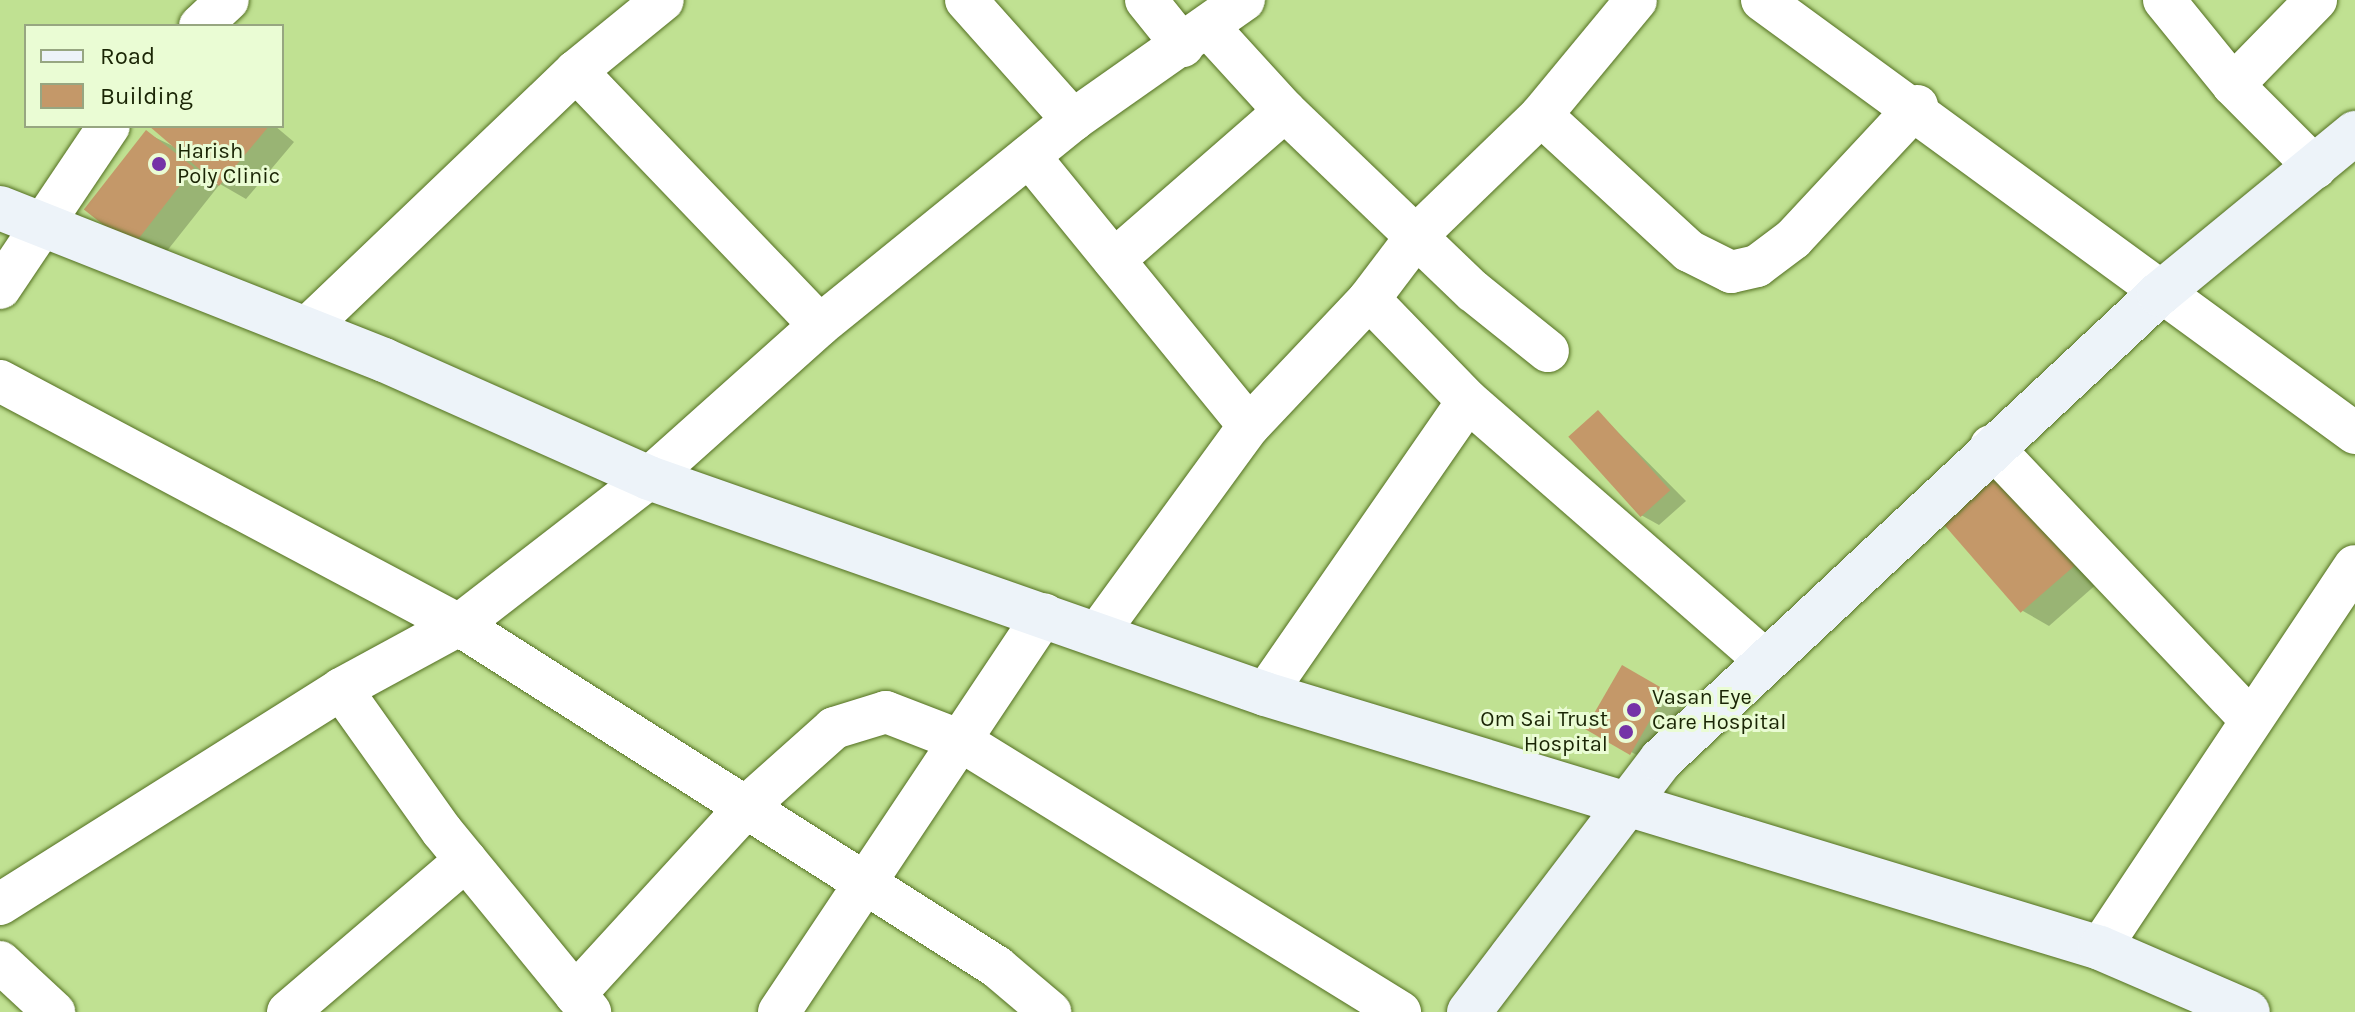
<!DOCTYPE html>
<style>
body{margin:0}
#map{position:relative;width:2355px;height:1012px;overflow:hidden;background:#c0e192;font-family:Karla,sans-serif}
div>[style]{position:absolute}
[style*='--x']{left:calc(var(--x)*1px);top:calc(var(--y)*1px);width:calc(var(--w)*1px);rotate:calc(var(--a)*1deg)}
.shadow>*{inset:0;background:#0003;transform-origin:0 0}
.building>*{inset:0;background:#c49869;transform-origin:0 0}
.roads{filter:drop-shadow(0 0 2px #536f21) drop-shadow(0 0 2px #536f21)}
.street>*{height:42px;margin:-21px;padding:0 21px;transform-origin:21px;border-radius:21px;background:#fff}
.secondary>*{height:44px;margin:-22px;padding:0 22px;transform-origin:22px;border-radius:22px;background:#edf3f9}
.dots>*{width:22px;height:22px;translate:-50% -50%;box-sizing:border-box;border:4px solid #eafcd4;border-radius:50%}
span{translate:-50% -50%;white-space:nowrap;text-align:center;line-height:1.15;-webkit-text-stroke:6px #eafcd4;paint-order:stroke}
.poi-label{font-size:22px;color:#1a2505}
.left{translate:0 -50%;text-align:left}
.right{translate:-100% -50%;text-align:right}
.legend{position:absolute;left:24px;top:24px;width:260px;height:104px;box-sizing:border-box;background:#eafcd4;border:2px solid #97a681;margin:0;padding:10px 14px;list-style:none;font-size:24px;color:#1a2505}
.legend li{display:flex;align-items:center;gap:16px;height:40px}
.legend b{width:40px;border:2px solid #97a681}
</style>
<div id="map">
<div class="shadow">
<i style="clip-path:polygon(152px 126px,275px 126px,294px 142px,246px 199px,220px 184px,159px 261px,132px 246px,146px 133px,179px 149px)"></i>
<i style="clip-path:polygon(1599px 413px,1686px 501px,1659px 525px,1641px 515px)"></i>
<i style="clip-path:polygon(1945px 522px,2107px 575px,2049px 626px,2023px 611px)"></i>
<i style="left:1622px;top:668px;width:71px;height:69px;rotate:29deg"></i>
</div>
<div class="building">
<i style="clip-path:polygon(149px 126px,269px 126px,219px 186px)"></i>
<i style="left:146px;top:130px;width:61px;height:101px;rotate:38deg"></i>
<i style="left:1598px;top:410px;width:108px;height:40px;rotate:48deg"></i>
<i style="left:2003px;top:469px;width:120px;height:81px;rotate:49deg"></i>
<i style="left:1622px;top:665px;width:52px;height:74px;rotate:30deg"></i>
</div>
<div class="roads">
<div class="street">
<i style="--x:966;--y:0;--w:161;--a:48.3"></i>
<i style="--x:1146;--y:0;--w:59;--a:51.2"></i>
<i style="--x:1762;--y:0;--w:734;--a:36.14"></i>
<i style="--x:2164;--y:0;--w:109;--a:50.9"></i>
<i style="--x:2233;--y:85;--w:117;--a:45"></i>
<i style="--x:200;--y:26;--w:38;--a:-43"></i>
<i style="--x:1210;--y:29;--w:111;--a:47.6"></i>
<i style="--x:1285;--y:111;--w:260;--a:43.8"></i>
<i style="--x:1473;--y:291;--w:96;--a:38.7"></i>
<i style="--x:576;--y:71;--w:352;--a:46.2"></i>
<i style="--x:2233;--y:85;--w:119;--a:-45.7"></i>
<i style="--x:1541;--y:115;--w:201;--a:42.6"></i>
<i style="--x:1689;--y:251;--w:47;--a:26.6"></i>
<i style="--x:1731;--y:272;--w:27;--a:-13"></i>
<i style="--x:1757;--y:266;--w:45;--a:-36.9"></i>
<i style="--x:1793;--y:239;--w:182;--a:-47"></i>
<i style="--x:1029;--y:156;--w:348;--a:50.8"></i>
<i style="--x:1114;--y:260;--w:227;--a:-41.1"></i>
<i style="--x:0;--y:288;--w:195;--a:-56.1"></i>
<i style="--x:1369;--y:299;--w:142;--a:45.9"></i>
<i style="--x:1468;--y:401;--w:395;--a:41.1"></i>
<i style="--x:306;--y:329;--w:373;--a:-43.7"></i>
<i style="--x:576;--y:71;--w:112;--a:-39.2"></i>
<i style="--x:0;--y:381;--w:520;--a:27.99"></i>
<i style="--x:459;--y:625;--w:638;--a:32.44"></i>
<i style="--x:997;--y:967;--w:70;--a:40.3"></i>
<i style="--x:1991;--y:446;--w:378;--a:46.5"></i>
<i style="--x:1100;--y:630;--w:253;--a:-53.9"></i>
<i style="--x:1249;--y:426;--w:175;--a:-46.6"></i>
<i style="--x:1369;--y:299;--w:83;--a:-52.9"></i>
<i style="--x:1419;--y:233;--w:170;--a:-44"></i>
<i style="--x:1541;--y:115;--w:149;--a:-50.4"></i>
<i style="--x:341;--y:689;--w:174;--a:54.6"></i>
<i style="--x:442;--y:831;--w:234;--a:50.7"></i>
<i style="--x:1265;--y:694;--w:356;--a:-55.3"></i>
<i style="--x:0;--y:904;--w:403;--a:-32.2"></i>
<i style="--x:341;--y:689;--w:134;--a:-28.5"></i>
<i style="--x:459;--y:625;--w:240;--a:-37.7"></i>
<i style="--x:649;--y:478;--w:229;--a:-41.8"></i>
<i style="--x:820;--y:325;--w:326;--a:-39"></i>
<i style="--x:1073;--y:120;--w:209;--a:-35.1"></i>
<i style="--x:2100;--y:948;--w:459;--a:-56.3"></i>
<i style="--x:0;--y:962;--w:74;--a:42.8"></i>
<i style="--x:575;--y:994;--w:256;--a:-47.5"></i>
<i style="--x:748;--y:805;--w:115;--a:-41.8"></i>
<i style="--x:834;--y:728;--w:54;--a:-17.1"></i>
<i style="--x:886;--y:712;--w:80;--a:21.1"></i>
<i style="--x:961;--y:741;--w:516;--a:31.69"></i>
<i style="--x:288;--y:1012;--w:234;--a:-40.5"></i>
<i style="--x:779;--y:1012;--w:478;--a:-56.3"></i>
</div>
<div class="secondary">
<i style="--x:0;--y:208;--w:413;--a:21.6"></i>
<i style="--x:384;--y:360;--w:290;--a:24"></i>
<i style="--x:649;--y:478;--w:653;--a:19.32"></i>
<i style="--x:1265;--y:694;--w:873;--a:16.92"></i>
<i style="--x:2100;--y:948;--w:161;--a:23.4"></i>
<i style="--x:1469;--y:1012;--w:317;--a:-52.7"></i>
<i style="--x:1661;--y:760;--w:682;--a:-43.1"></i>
<i style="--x:2159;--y:294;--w:254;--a:-39.4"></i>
</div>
</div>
<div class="dots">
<i style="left:159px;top:164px;background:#7533a7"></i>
<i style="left:1634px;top:710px;background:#7533a7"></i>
<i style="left:1626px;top:732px;background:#7533a7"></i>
</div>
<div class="poi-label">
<span class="left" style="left:177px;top:164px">Harish<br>Poly Clinic</span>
<span class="left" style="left:1652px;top:710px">Vasan Eye<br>Care Hospital</span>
<span class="right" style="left:1608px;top:732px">Om Sai Trust<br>Hospital</span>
</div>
<ul class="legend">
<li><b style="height:10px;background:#edf3f9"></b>Road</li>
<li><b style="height:22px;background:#c49869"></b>Building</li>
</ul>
</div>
